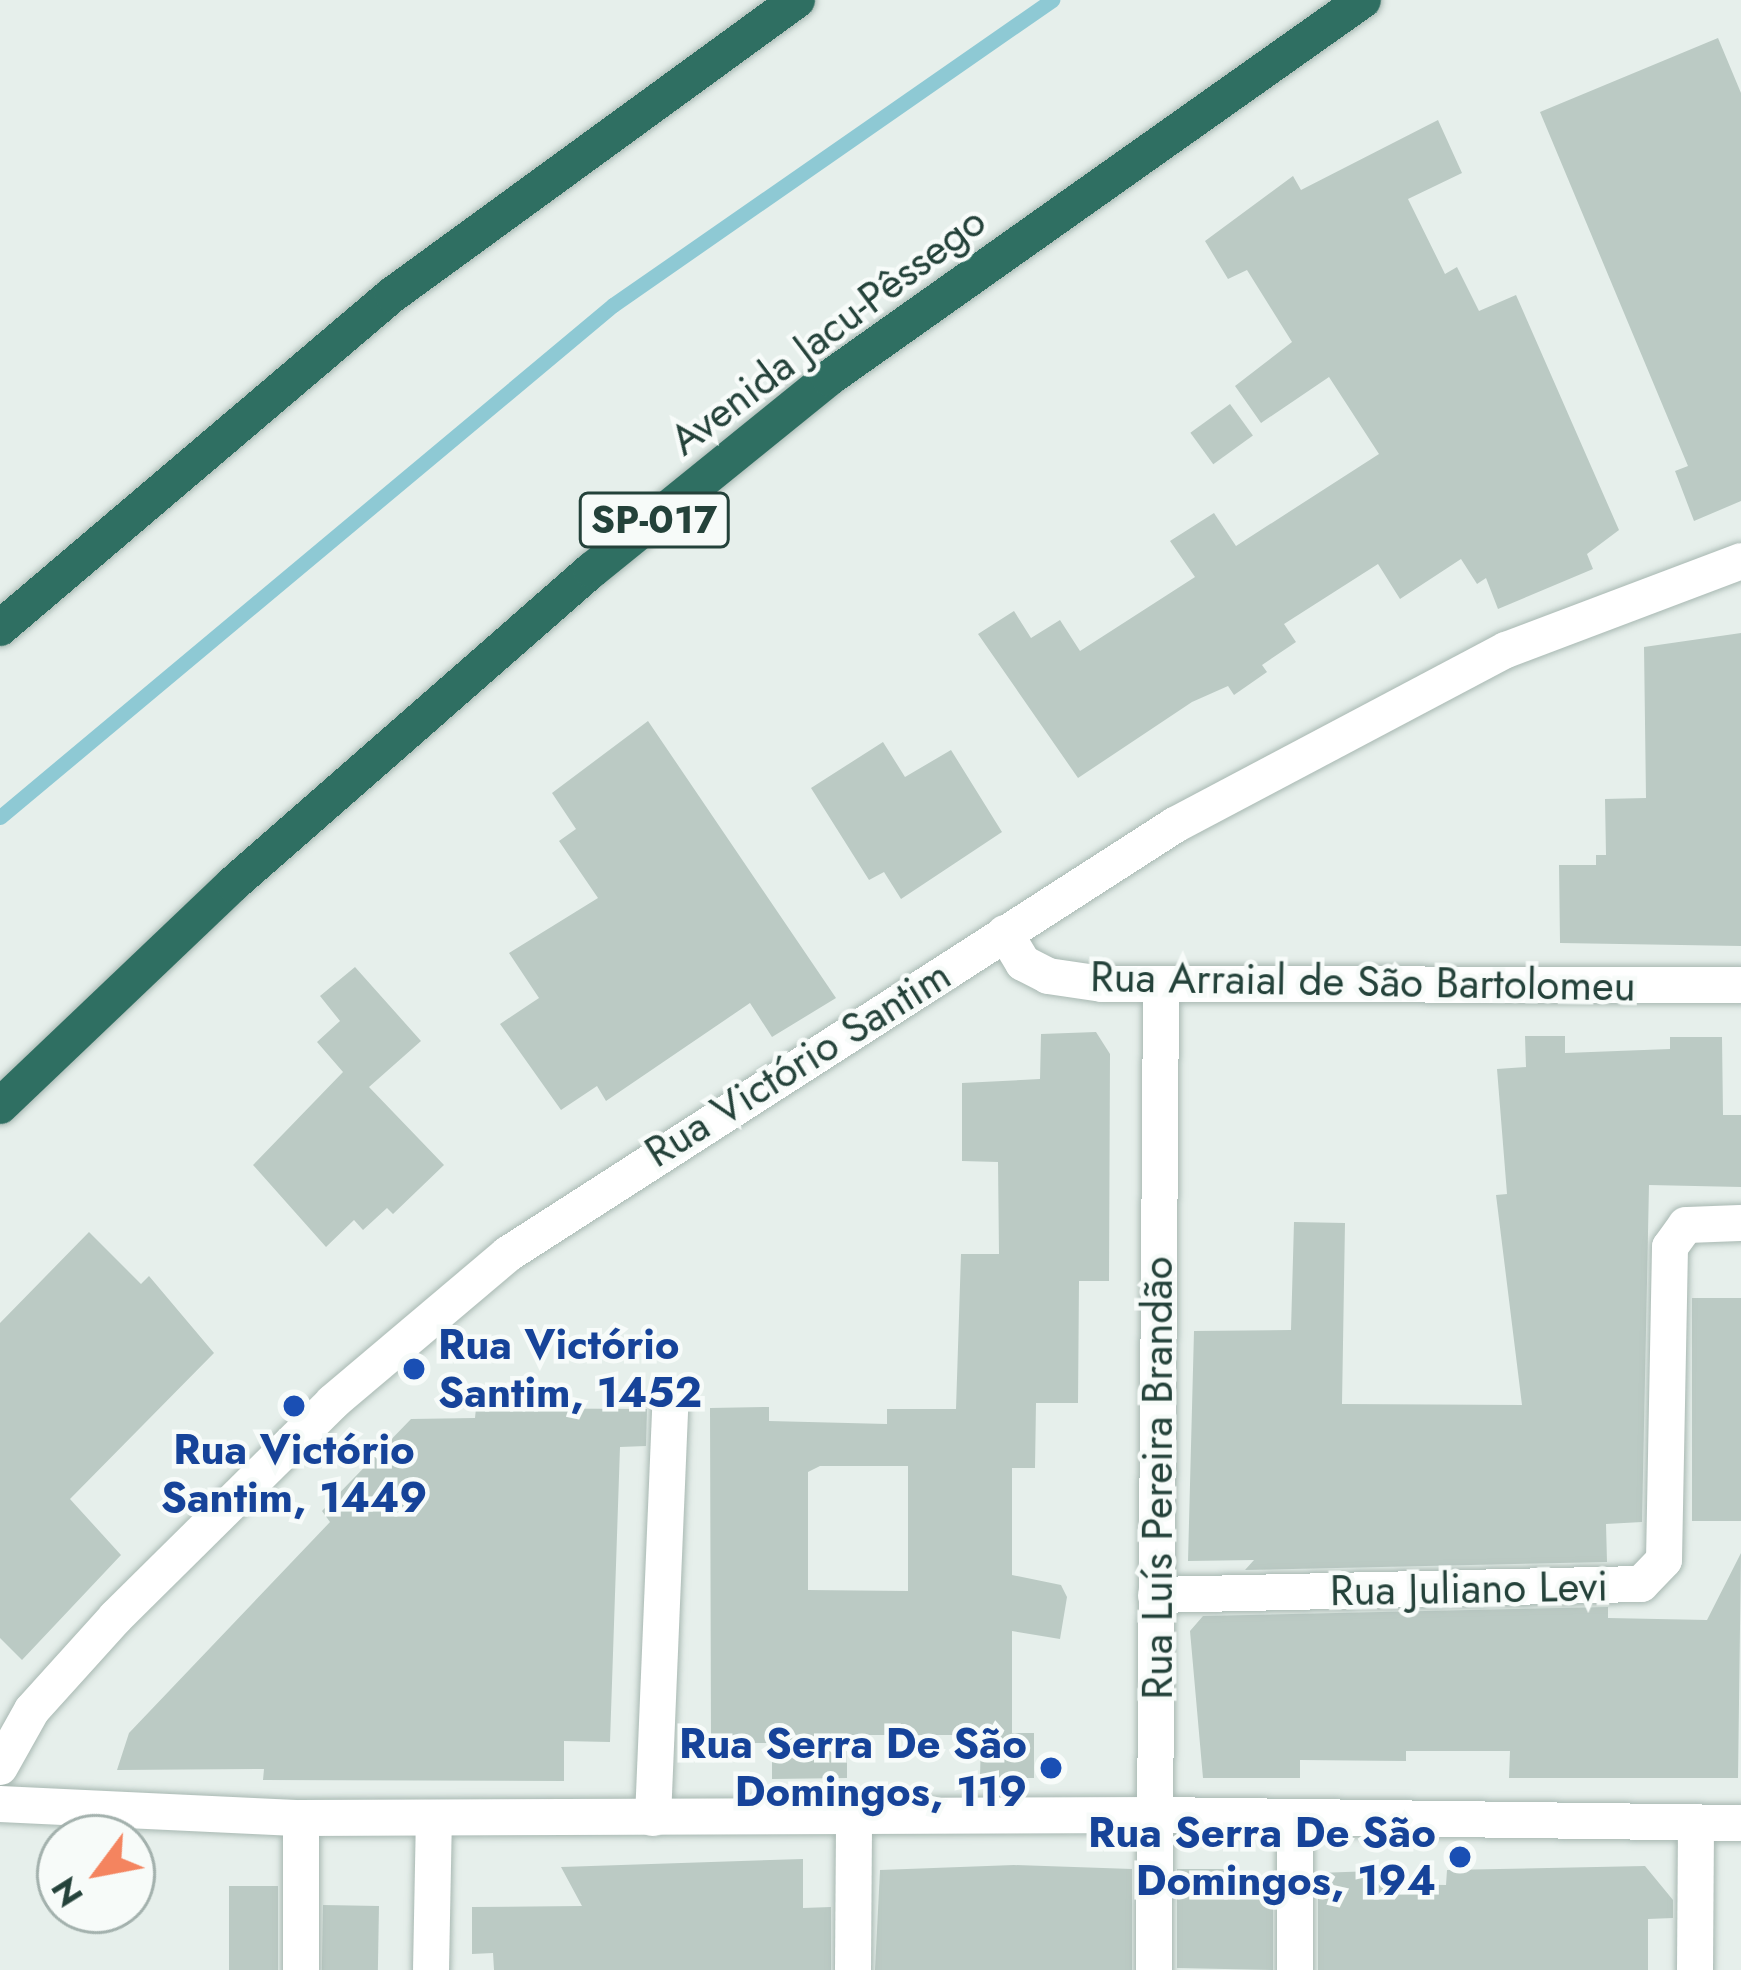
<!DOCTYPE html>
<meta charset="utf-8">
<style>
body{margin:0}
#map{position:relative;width:1741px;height:1970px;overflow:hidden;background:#e6efeb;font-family:Jost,sans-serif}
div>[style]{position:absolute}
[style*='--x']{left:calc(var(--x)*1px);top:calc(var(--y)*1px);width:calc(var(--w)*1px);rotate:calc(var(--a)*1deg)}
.stream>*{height:15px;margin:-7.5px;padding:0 7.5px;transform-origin:7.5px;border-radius:7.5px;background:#8ec9d4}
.building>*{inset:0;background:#bbcac4;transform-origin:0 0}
.roads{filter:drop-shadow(0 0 3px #a8b8b2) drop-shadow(0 0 3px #a8b8b2)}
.street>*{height:36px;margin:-18px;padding:0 18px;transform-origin:18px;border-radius:18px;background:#fff}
.secondary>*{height:36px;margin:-18px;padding:0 18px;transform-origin:18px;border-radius:18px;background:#fff}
.highway>*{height:36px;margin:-18px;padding:0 18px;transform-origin:18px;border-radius:18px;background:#2f6f62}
.dots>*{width:33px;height:33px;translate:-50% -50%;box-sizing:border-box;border:6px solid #f7fbf9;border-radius:50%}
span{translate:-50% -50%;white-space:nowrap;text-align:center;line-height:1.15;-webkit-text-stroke:9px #f7fbf9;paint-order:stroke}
.shield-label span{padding:3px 9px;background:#f7fbf9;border:3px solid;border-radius:9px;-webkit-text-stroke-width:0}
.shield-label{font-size:39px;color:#24423a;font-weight:700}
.street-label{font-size:42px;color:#24423a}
.transit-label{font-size:42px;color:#164399;font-weight:700}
.left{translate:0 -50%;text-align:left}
.right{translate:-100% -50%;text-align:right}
.north{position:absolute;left:36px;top:1814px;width:120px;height:120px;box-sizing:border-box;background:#f7fbf9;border:3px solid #a3b1ad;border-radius:50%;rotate:238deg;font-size:33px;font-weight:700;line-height:48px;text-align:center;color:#24423a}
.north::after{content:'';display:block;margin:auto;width:42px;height:54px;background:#f4845f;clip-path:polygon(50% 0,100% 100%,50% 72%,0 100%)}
</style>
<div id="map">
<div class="stream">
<i style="--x:0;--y:817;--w:799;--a:-39.87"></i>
<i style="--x:613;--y:305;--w:535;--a:-34.79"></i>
</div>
<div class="building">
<i style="clip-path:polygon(1718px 38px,1741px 93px,1741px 501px,1694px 521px,1675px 471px,1688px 466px,1540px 112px)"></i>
<i style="clip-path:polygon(1438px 120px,1462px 173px,1408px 199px,1445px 274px,1457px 267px,1479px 311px,1516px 295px,1619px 530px,1587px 554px,1593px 569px,1498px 609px,1486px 578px,1477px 584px,1461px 559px,1400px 599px,1378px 564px,1284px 624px,1296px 642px,1262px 665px,1267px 672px,1234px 695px,1228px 686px,1192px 702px,1078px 778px,978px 634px,1014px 611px,1031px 638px,1060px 620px,1080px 651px,1195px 577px,1170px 541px,1214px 513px,1236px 546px,1379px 454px,1329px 377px,1261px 423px,1235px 386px,1292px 342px,1247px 270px,1228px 279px,1205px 241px,1293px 176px,1301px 190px)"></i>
<i style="left:1230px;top:404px;width:39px;height:49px;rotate:54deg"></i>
<i style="clip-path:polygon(1741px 633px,1741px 946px,1560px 943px,1559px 865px,1596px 865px,1596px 855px,1606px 855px,1605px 799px,1646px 798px,1644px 647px)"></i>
<i style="clip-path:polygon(648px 721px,836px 998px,772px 1037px,750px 1003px,606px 1101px,597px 1086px,561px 1110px,500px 1024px,539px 998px,509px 953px,598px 898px,559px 841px,576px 829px,552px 793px)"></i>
<i style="clip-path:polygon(883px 742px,905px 777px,951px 750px,1002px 832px,901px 899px,884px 872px,869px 880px,811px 788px)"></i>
<i style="clip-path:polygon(355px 967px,421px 1041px,369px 1087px,444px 1165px,393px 1214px,387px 1208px,363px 1230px,354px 1220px,326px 1247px,253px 1165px,343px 1072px,317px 1042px,340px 1021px,320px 996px)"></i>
<i style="clip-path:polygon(evenodd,1096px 1032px,1110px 1054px,1109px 1281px,1079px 1281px,1078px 1403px,1036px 1403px,1035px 1468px,1012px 1468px,1012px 1575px,1061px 1585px,1067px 1597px,1060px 1639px,1012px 1631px,1012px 1733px,1034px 1733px,1034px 1778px,980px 1778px,981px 1735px,847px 1735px,847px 1778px,772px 1779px,772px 1743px,711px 1743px,710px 1408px,769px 1407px,769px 1421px,887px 1424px,887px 1409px,956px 1409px,961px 1254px,999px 1254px,998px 1162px,962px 1161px,962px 1083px,1040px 1079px,1041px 1034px,1096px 1032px,820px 1466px,908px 1466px,908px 1591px,808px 1590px,808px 1472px,820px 1466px)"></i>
<i style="clip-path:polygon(1525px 1036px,1565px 1036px,1565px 1053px,1670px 1049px,1670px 1037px,1722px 1037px,1723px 1115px,1741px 1115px,1741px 1187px,1649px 1185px,1642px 1522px,1606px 1524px,1607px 1562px,1245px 1570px,1254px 1560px,1188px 1561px,1194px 1331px,1291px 1330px,1294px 1222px,1345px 1223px,1342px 1404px,1522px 1405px,1496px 1195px,1507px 1194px,1497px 1069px,1526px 1067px)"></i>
<i style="clip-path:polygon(89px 1232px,141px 1284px,149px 1276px,214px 1353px,70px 1499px,121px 1555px,22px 1660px,0 1638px,0 1323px)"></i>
<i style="left:1692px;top:1298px;width:49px;height:223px"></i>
<i style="clip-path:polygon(476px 1408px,647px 1409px,646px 1446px,620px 1447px,610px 1742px,564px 1741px,564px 1781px,263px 1780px,264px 1769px,117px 1770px,129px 1733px,330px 1522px,322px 1511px,411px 1419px,475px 1418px)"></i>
<i style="clip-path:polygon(1741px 1553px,1738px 1778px,1509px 1778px,1510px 1751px,1406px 1751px,1406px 1761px,1300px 1760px,1300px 1778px,1203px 1778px,1190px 1631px,1203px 1616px,1608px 1607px,1608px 1618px,1707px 1620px)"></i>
<i style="clip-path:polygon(803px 1859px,803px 1908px,831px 1907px,831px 1970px,494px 1970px,493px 1953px,472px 1954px,472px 1907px,582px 1906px,561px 1867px)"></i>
<i style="clip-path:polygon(1014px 1865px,1132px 1869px,1132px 1970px,875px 1970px,880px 1870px)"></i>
<i style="clip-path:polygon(1645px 1866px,1673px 1900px,1673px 1918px,1648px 1919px,1648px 1970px,1318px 1970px,1318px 1873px,1373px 1871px,1373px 1884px,1446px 1885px,1447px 1870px)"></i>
<i style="clip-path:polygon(1177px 1869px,1234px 1869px,1234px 1895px,1273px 1896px,1273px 1970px,1177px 1968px)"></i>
<i style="left:229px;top:1886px;width:49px;height:84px"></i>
<i style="left:323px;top:1905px;width:56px;height:65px;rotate:1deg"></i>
</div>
<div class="roads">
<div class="street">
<i style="--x:1005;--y:933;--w:35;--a:59"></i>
<i style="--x:1023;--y:963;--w:28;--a:27"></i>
<i style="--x:1048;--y:976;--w:55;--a:8.4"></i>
<i style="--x:1102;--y:984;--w:639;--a:0.09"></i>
<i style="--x:1156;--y:1595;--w:485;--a:-1.3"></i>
<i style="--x:1641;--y:1584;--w:33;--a:-46"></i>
<i style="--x:1664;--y:1560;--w:313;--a:-88.9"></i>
<i style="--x:1670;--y:1247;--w:27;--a:-54"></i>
<i style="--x:1686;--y:1225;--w:55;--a:-2.1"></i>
<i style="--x:0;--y:1804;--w:301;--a:2.7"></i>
<i style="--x:301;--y:1818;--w:857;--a:-0.2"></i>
<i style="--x:1158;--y:1815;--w:583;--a:0.79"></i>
<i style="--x:653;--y:1818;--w:413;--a:-87.6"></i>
<i style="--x:1295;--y:1818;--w:152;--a:90"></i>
<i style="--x:301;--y:1970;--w:152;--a:-90"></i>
<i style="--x:431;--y:1970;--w:152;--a:-88.9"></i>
<i style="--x:853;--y:1970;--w:152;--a:-89.6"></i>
<i style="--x:1154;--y:1970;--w:985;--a:-89.59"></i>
<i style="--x:1695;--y:1970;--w:146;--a:-89.6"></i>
</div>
<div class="secondary">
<i style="--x:0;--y:1767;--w:65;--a:-60.7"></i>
<i style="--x:32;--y:1710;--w:125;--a:-47.9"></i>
<i style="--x:116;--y:1617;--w:305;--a:-44.7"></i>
<i style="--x:333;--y:1402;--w:229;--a:-40.2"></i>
<i style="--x:508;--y:1254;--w:793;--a:-32.75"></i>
<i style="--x:1175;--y:825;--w:374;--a:-27.9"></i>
<i style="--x:1506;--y:650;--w:251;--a:-20.7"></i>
</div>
<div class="highway">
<i style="--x:0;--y:628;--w:514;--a:-40.35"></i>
<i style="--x:392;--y:295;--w:501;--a:-36.07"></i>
<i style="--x:0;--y:1106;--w:322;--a:-43.6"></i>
<i style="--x:233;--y:884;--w:477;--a:-41.2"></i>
<i style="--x:592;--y:570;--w:305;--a:-39"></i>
<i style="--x:829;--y:378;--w:654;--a:-35.29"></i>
</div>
</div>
<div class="dots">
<i style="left:414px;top:1369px;background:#1a4fb4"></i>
<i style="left:294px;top:1406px;background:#1a4fb4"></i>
<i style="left:1051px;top:1768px;background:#1a4fb4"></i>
<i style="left:1460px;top:1857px;background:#1a4fb4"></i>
</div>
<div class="shield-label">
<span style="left:654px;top:520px">SP-017</span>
</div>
<div class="street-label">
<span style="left:828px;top:331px;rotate:-37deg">Avenida Jacu-Pêssego</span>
<span style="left:1363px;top:982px;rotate:1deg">Rua Arraial de São Bartolomeu</span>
<span style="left:798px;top:1064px;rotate:-32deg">Rua Victório Santim</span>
<span style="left:1158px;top:1478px;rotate:-90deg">Rua Luís Pereira Brandão</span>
<span style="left:1469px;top:1589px;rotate:-1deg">Rua Juliano Levi</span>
</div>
<div class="transit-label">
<span class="left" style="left:438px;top:1369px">Rua Victório<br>Santim, 1452</span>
<span style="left:294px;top:1474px">Rua Victório<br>Santim, 1449</span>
<span class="right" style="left:1027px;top:1768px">Rua Serra De São<br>Domingos, 119</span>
<span class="right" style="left:1436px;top:1857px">Rua Serra De São<br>Domingos, 194</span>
</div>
<div class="north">N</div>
</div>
